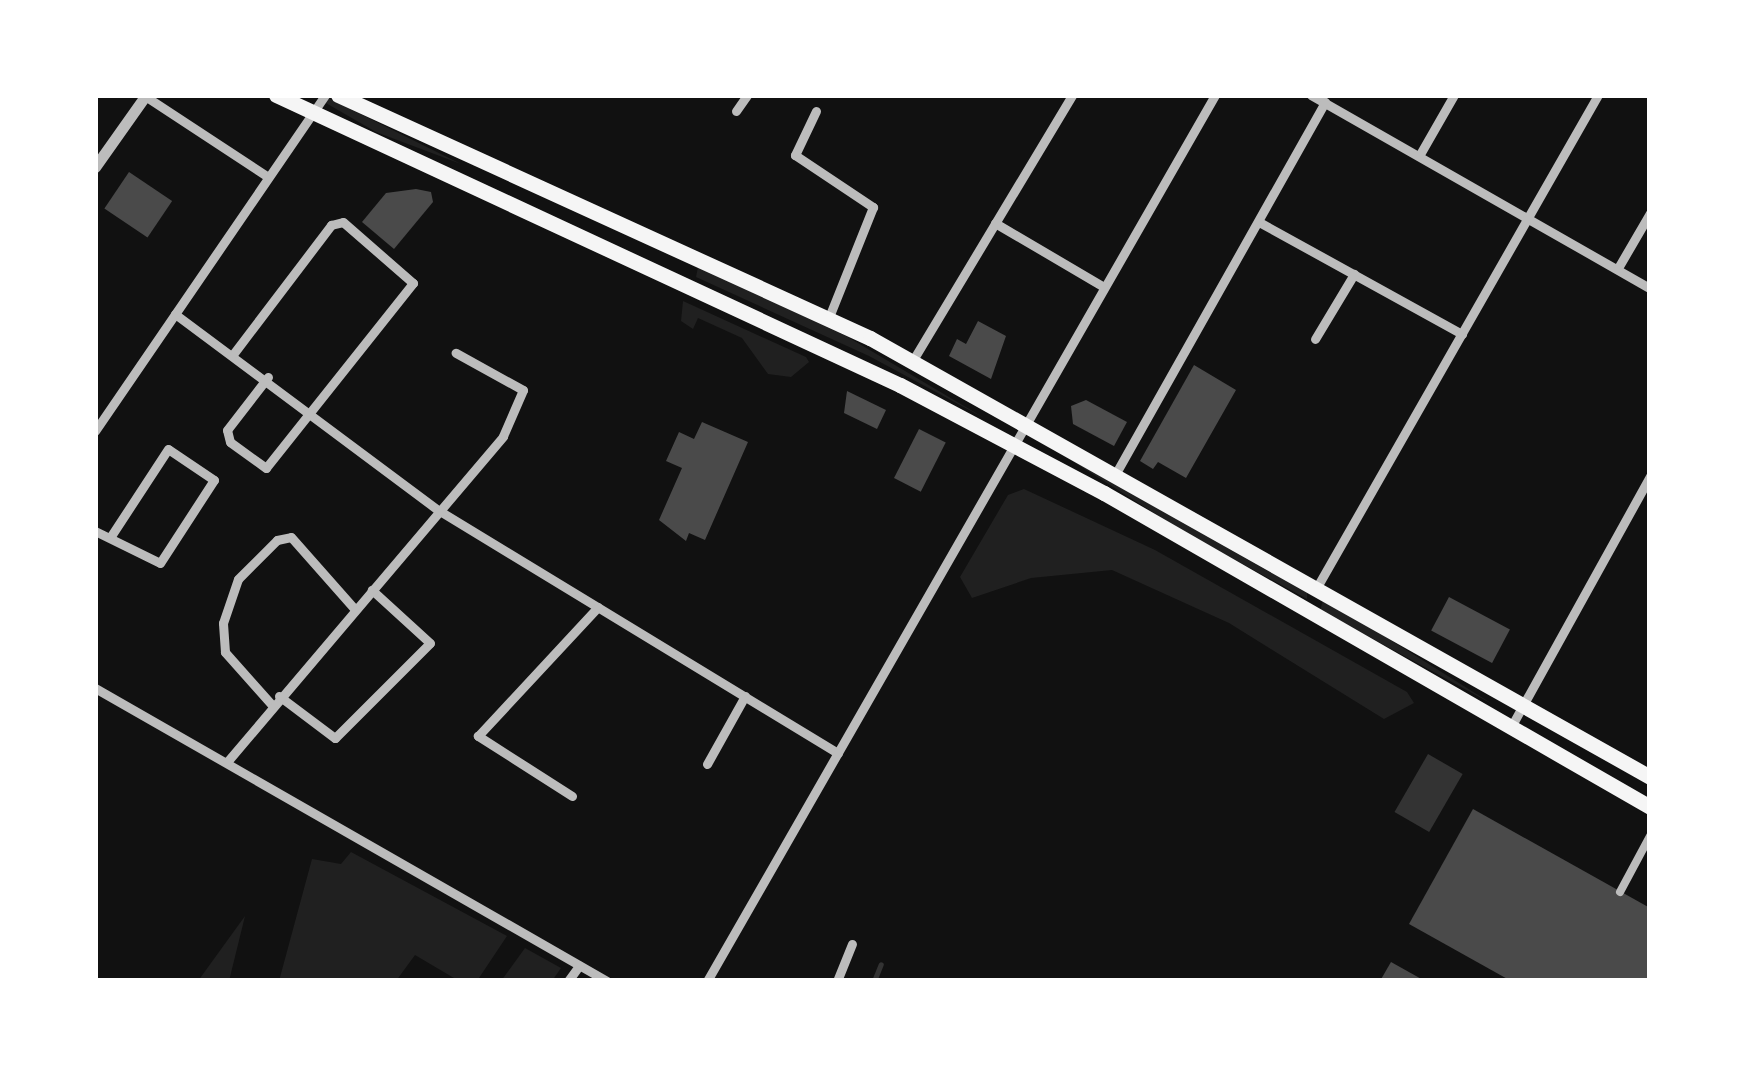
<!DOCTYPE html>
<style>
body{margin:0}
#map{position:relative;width:1745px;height:1076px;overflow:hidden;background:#111;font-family:"Space Grotesk",sans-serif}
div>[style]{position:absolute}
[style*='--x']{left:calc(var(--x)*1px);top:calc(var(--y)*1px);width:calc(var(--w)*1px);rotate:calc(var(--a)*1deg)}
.green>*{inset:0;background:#202020}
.water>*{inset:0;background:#333;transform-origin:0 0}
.stream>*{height:5px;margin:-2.5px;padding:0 2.5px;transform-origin:2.5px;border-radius:2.5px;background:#333}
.building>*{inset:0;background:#4a4a4a;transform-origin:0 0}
.pedestrian>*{height:8px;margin:-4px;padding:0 4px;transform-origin:4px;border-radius:4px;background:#bcbcbc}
.minor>*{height:9px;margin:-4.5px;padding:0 4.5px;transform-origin:4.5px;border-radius:4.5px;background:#bcbcbc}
.tertiary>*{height:11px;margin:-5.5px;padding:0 5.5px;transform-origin:5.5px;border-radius:5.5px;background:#bcbcbc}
.primary>*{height:15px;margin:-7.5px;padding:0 7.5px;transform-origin:7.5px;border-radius:7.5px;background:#f5f5f5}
span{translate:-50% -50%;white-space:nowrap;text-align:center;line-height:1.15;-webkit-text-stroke:10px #fff;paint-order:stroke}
.frame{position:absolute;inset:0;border:98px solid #fff;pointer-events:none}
</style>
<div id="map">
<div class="green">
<i style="clip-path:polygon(312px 95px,322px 95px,461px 164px,376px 132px)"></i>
<i style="clip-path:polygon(698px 267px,846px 336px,986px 419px,869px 356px,696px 277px)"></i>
<i style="clip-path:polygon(683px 301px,806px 357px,809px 362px,791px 377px,768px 374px,742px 338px,698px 318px,693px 329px,681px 321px)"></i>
<i style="clip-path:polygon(1055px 450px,1307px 593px,1307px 599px,1184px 532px)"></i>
<i style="clip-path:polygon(1024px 489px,1155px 550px,1407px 692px,1414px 703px,1384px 719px,1229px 623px,1112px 570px,1031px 578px,972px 598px,960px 577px,1008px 495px)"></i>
<i style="clip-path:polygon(1323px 601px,1357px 619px,1494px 705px,1320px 610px)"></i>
<i style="clip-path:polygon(351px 852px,507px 936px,477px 981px,459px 981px,415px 955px,396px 981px,279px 981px,312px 859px,341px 864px)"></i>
<i style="clip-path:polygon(245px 916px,229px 981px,198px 981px)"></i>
<i style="clip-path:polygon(525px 948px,561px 968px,552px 981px,501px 981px)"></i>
</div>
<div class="water">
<i style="left:1428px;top:754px;width:40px;height:67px;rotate:30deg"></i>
</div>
<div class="stream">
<i style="--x:874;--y:981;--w:18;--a:-68"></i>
</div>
<div class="building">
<i style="left:129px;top:172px;width:52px;height:44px;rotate:34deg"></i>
<i style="clip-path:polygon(416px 189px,431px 192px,433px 202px,394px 249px,362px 222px,386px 193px)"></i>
<i style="clip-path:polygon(978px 321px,1006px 336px,991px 379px,949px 356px,957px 339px,966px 344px)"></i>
<i style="clip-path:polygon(1194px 365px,1236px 390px,1186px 478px,1158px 462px,1153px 469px,1140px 461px)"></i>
<i style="clip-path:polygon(847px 391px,886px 410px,877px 429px,844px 413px)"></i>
<i style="clip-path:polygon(1086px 400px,1127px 422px,1114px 446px,1073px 424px,1071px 406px)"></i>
<i style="clip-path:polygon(702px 422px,748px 442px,705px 540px,689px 533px,686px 541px,659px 520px,682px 468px,666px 461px,679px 432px,694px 439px)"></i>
<i style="left:919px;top:429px;width:30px;height:55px;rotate:27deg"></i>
<i style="left:1449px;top:597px;width:69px;height:38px;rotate:28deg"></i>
<i style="clip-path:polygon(1473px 809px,1650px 908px,1650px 981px,1511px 981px,1409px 924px)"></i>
<i style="clip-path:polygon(1391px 962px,1425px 981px,1380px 981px)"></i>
</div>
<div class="pedestrian">
<i style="--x:1620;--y:892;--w:64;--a:-61.8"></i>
</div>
<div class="minor">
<i style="--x:1311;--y:95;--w:390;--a:29.7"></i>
<i style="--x:145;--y:96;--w:146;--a:33.3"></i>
<i style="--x:736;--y:111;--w:19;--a:-55"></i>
<i style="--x:816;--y:111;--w:49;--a:115.5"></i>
<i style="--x:795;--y:155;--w:94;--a:33.7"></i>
<i style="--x:873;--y:207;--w:118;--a:111.8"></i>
<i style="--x:1419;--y:156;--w:70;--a:-60.2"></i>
<i style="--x:1259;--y:222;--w:232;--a:28.9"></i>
<i style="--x:995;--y:223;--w:126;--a:30.4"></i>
<i style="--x:1618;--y:268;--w:64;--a:-59.8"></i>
<i style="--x:175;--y:314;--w:328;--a:36.7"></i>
<i style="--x:438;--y:510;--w:468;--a:31.3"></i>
<i style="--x:1315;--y:339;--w:76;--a:-59"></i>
<i style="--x:234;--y:353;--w:161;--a:-52.8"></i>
<i style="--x:331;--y:225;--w:12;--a:-14"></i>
<i style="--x:343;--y:222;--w:93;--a:41.1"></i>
<i style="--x:413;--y:283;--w:236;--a:128.5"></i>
<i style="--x:266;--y:468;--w:44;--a:-144.2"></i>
<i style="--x:230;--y:442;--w:12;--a:-104"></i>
<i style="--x:227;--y:430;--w:67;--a:-52.3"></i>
<i style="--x:913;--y:360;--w:309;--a:-59"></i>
<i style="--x:95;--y:431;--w:407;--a:-55.6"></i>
<i style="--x:1116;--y:473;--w:426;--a:-60.6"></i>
<i style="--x:95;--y:531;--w:72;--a:26.2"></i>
<i style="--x:160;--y:563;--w:99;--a:-57"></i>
<i style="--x:214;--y:480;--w:55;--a:-146"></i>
<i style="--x:168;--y:449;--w:104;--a:123.2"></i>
<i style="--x:1317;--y:587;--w:567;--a:-60.27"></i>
<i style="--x:95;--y:688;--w:590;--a:29.78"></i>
<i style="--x:279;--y:696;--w:70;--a:36.9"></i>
<i style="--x:335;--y:738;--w:134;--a:-45"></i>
<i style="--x:430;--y:643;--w:79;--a:-137.6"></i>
<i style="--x:272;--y:705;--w:71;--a:-131.6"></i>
<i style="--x:225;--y:652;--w:29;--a:-94"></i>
<i style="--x:223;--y:623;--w:46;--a:-71.2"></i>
<i style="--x:238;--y:579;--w:55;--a:-45"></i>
<i style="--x:277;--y:540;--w:14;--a:-12"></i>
<i style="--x:291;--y:537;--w:94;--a:48.5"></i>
<i style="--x:1511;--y:727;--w:287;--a:-61"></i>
<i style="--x:227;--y:762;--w:427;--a:-49.7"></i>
<i style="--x:503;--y:436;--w:50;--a:-66.5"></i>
<i style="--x:523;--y:390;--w:77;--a:-151.1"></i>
<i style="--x:707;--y:764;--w:78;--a:-60.8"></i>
<i style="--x:572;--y:796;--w:112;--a:-147.4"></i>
<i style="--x:478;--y:736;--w:176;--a:-47.1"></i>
<i style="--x:568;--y:981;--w:19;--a:-54"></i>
<i style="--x:707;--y:981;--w:1021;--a:-60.17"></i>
<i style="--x:837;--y:981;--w:40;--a:-68"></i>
</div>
<div class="tertiary">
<i style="--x:95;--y:167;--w:88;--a:-54.7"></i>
</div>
<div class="primary">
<i style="--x:276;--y:95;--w:688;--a:24.93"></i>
<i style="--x:900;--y:385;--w:231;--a:27.9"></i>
<i style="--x:1104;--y:493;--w:630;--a:29.9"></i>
<i style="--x:338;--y:95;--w:585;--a:24.55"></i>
<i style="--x:870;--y:338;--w:895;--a:29.37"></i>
</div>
<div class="frame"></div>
</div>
